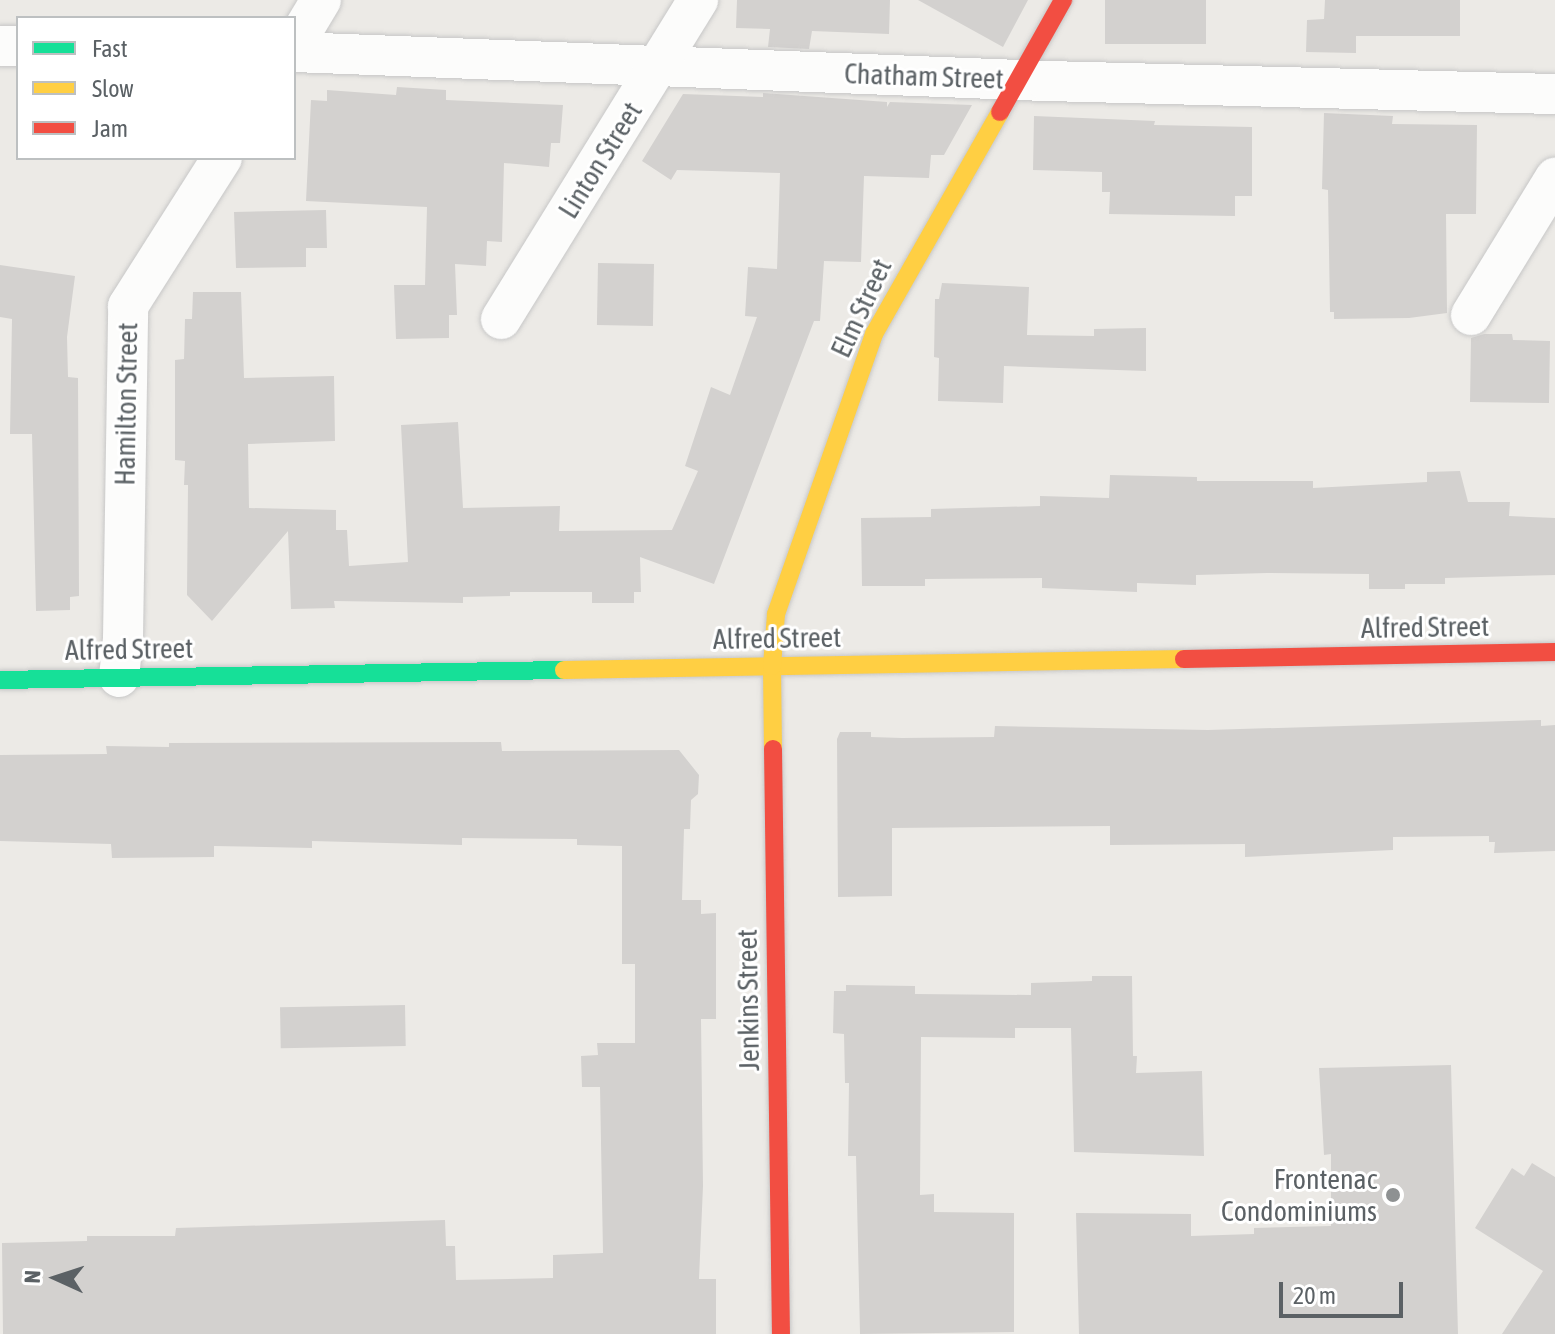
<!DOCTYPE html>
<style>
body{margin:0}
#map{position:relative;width:1555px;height:1334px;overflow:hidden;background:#eceae6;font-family:"Asap Condensed",sans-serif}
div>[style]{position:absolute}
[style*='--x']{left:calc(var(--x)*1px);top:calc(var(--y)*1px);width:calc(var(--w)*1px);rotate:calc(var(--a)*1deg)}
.building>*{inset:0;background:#d3d1cf;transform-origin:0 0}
.roads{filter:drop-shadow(0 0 2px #c7c7c7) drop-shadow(0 0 2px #c7c7c7)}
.street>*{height:40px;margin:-20px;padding:0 20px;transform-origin:20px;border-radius:20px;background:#fcfcfb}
.fast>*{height:18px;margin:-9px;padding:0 9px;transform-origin:9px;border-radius:9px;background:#16e098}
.slow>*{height:18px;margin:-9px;padding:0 9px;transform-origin:9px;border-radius:9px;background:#ffcf43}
.jam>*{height:18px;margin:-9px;padding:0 9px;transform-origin:9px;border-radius:9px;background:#f24e42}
.dots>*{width:22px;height:22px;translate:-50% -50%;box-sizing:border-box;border:4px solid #fff;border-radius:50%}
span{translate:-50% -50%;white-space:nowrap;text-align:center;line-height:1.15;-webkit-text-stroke:6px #fff;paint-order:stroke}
.street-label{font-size:28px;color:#5b6165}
.poi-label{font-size:28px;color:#5b6165}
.right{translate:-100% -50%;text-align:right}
.legend{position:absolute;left:16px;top:16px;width:280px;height:144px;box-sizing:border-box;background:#fff;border:2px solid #bdc0c1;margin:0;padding:10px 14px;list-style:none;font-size:24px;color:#5b6165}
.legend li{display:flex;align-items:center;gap:16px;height:40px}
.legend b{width:40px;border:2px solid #bdc0c1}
.north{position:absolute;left:16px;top:1238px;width:80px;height:80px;-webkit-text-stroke:6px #fff;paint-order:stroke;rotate:273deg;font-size:22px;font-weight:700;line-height:32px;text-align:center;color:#5b6165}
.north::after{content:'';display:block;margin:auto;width:28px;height:36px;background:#5b6165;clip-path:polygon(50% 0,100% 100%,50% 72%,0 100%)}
.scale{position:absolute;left:1279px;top:1282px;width:124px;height:36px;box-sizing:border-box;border:4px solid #5b6165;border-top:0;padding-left:10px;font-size:24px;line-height:28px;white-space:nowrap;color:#5b6165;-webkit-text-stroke:6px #fff;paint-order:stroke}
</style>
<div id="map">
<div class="building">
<i style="clip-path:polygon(737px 0,890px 0,889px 34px,812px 31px,809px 49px,768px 47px,770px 29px,736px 28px)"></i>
<i style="clip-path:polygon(918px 0,1028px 0,1003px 47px)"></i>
<i style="left:1105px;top:0;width:101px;height:44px"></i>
<i style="clip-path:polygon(1325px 0,1460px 0,1460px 36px,1356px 36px,1356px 53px,1306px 52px,1307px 20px,1324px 19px)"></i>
<i style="clip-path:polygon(397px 87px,446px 90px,446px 100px,563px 105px,560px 143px,551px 143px,549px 167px,504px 163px,502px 242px,487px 241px,486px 266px,455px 264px,457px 315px,449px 315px,449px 338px,396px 339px,394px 285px,425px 285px,427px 207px,306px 201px,311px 100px,327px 101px,327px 90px,396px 95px)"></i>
<i style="clip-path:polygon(763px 93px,887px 102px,887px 107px,890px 102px,972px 105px,944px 155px,931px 155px,929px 178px,864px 176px,861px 262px,824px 261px,820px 321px,814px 321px,714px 584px,640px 557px,641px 592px,634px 592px,634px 603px,592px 603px,592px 592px,510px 592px,510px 596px,463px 597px,463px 603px,334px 601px,335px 608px,291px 609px,288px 531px,212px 621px,187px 595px,188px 485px,184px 485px,185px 461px,175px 460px,175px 360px,184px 359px,185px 319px,192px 319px,193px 292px,241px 292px,244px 378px,334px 376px,335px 441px,248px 444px,249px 508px,336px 510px,336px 530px,347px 530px,349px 566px,408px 562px,401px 425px,458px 422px,463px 508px,560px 506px,559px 531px,672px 530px,698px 471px,685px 466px,711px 387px,730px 395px,757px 317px,745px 316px,748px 267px,777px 269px,780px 173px,677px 170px,671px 180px,642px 161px,683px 94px,763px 97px)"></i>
<i style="clip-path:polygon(1324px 113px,1393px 116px,1392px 124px,1477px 125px,1476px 214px,1446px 214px,1447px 313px,1409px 318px,1334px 319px,1334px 312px,1330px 312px,1328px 190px,1322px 189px)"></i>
<i style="clip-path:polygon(1034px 116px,1155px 121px,1154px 125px,1252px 127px,1252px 196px,1235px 196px,1235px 216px,1109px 214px,1110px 192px,1102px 192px,1102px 172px,1033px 170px)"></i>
<i style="clip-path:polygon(326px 210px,327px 248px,306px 248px,306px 267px,236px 268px,234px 212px)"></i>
<i style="left:598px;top:263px;width:56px;height:62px;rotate:1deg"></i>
<i style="clip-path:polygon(0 265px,75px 276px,67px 337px,68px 377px,78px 378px,79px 596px,70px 597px,70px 610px,36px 611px,32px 434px,10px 434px,12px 319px,0 317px)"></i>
<i style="clip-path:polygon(942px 283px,1029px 287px,1027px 335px,1094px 336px,1094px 329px,1146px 328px,1146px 371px,1004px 366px,1003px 403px,938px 401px,939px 358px,934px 357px,935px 299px,939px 299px)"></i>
<i style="clip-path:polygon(1484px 334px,1512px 334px,1513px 340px,1550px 341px,1549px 403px,1470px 402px,1471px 338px)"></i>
<i style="clip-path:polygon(1460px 471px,1468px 502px,1510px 502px,1509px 516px,1555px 518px,1555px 575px,1445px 578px,1445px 584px,1405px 584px,1405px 589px,1369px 589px,1369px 574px,1267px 573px,1196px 575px,1196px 585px,1137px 583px,1137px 592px,1042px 588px,1042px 578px,925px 579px,925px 586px,862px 586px,861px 518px,931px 517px,931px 509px,1040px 506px,1040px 496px,1109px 498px,1110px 475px,1197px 477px,1197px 481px,1313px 481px,1313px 488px,1427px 482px,1427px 472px)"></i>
<i style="clip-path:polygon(1541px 720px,1541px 726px,1555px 725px,1555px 851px,1494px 853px,1495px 842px,1489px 842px,1489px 836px,1393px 837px,1393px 850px,1245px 857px,1245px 844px,1110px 845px,1110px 826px,892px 828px,892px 896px,838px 897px,837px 739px,840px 732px,871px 732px,871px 737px,902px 738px,994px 737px,995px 726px,1208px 730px)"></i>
<i style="clip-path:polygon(501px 742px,502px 751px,679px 750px,699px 775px,698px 794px,691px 800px,690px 829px,684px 829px,682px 900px,701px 900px,701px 914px,716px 913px,716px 1019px,701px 1019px,703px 1186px,699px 1279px,716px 1279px,716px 1334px,3px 1334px,2px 1243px,87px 1241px,87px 1236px,175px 1236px,176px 1228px,445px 1220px,446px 1246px,455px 1246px,456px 1280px,553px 1278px,553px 1255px,603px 1253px,600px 1087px,582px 1087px,581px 1056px,598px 1055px,597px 1043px,635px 1043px,635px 964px,622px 964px,622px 846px,577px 845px,577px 839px,462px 838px,462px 845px,312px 841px,312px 848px,214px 846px,214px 857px,112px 858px,111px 844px,0 841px,0 755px,107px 754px,106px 746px,169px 747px,169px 743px)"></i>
<i style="clip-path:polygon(1092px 976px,1132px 976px,1133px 1056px,1137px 1056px,1136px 1073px,1202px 1071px,1204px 1156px,1074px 1152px,1071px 1028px,1015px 1028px,1015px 1038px,921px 1037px,920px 1195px,934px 1194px,934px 1212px,1014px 1213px,1014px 1332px,860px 1334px,856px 1156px,848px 1156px,849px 1083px,845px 1083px,844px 1034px,833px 1033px,834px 991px,846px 991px,846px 985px,915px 986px,915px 994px,1031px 995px,1031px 983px,1092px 981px)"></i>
<i style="left:405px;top:1005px;width:41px;height:125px;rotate:89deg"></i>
<i style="clip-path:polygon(1451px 1065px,1458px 1334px,1079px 1334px,1076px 1213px,1191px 1214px,1191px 1236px,1254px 1234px,1254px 1228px,1331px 1226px,1331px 1154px,1324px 1155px,1319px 1068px)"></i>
<i style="clip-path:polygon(1532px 1163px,1555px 1177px,1555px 1334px,1502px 1334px,1543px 1271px,1475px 1228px,1512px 1168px,1524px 1176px)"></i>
</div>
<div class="roads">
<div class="street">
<i style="--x:294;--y:45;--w:52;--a:-59"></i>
<i style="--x:0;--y:46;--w:18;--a:0"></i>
<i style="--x:294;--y:52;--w:754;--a:2.21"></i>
<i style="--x:1047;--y:81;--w:508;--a:1.47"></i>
<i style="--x:1471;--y:315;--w:161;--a:-58.5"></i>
<i style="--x:501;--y:319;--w:375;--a:-58.3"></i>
<i style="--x:119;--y:677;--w:39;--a:-84"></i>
<i style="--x:123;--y:638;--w:332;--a:-89.1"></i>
<i style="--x:128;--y:306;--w:175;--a:-57.6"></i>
</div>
<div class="fast">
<i style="--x:0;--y:680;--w:564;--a:-1.02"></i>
</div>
<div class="slow">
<i style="--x:564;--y:670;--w:620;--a:-1.02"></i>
<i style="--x:773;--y:749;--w:83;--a:-90.7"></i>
<i style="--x:772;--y:666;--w:52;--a:-85.6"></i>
<i style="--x:776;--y:614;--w:297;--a:-70.7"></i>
<i style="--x:874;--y:334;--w:255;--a:-60.4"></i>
</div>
<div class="jam">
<i style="--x:1000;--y:112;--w:129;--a:-60.6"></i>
<i style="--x:1184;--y:659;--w:371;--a:-1.1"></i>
<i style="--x:773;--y:749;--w:585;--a:89.22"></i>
</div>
</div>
<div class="dots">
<i style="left:1393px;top:1195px;background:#8e9192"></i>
</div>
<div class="street-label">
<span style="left:924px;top:76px;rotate:2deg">Chatham Street</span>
<span style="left:600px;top:160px;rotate:-58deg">Linton Street</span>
<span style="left:861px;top:308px;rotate:-65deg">Elm Street</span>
<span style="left:126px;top:404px;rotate:-89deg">Hamilton Street</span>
<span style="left:1425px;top:627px;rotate:-1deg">Alfred Street</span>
<span style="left:777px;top:638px;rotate:-1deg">Alfred Street</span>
<span style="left:129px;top:649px;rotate:-1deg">Alfred Street</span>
<span style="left:748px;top:1000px;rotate:-91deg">Jenkins Street</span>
</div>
<div class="poi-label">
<span class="right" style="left:1377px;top:1195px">Frontenac<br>Condominiums</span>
</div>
<ul class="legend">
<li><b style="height:10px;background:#16e098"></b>Fast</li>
<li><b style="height:10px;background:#ffcf43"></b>Slow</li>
<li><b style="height:10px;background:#f24e42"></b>Jam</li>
</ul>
<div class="north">N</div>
<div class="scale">20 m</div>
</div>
